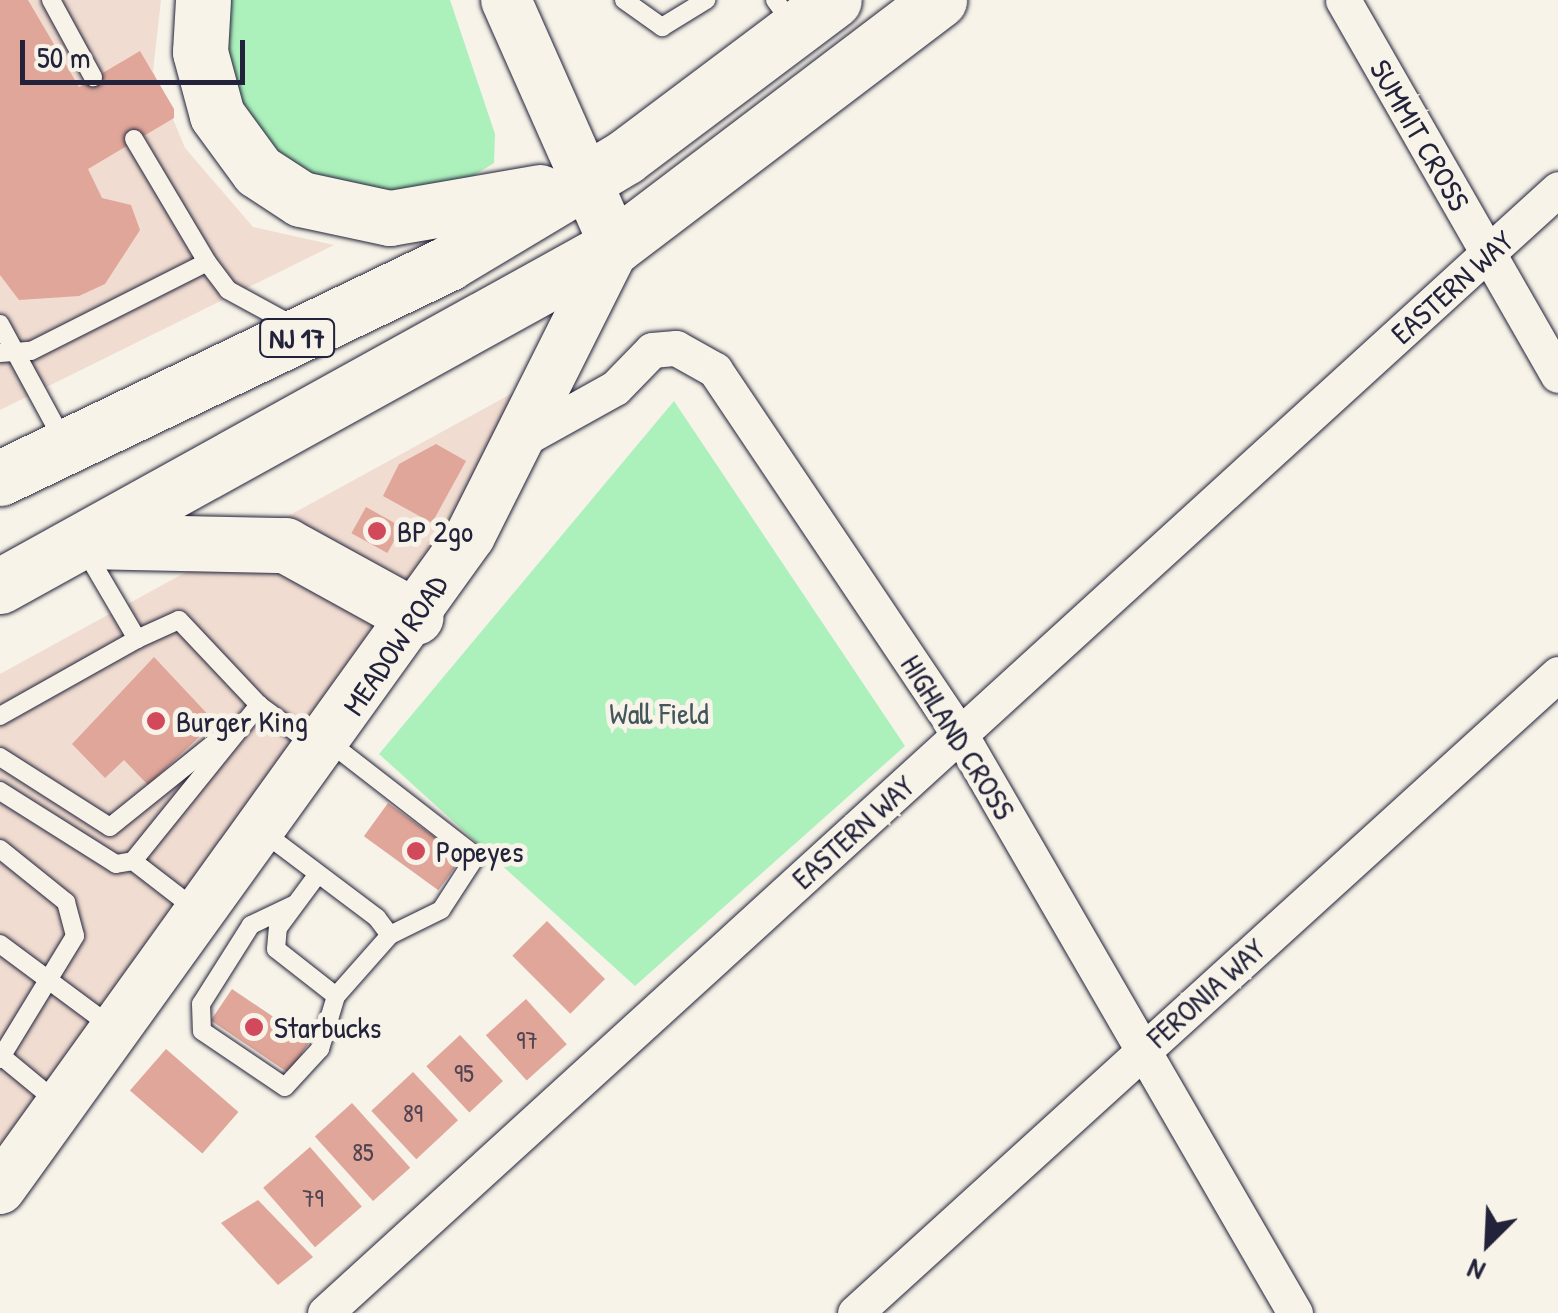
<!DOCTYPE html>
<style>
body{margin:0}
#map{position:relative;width:1558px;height:1313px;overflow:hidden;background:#f7f3e8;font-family:"Patrick Hand",sans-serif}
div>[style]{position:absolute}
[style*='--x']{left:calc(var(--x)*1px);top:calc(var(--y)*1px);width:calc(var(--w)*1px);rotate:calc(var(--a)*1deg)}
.built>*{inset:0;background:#f0dcd0}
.green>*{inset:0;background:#acf1bc}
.building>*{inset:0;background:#dfa699;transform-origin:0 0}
.roads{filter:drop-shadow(0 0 2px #22223b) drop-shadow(0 0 2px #22223b)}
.lane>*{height:18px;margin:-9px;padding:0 9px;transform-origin:9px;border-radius:9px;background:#f7f3e8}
.street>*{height:35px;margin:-17.5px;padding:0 17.5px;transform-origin:17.5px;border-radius:17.5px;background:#f7f3e8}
.secondary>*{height:50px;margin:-25px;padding:0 25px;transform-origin:25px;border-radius:25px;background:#f7f3e8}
.highway>*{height:55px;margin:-27.5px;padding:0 27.5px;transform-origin:27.5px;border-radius:27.5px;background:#f7f3e8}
.dots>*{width:28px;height:28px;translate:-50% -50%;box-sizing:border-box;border:5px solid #f7f3e8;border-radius:50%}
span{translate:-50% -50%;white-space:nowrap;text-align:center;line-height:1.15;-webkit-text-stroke:10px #f7f3e8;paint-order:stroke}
.number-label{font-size:25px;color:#514352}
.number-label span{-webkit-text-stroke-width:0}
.shield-label span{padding:2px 8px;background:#f7f3e8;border:2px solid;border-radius:8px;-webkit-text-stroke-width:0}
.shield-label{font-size:28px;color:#22223b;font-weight:700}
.street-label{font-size:30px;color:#22223b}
.poi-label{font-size:30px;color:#22223b}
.left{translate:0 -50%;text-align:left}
.park-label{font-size:30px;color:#44565b}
.north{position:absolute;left:1438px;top:1193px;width:100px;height:100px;-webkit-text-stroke:8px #f7f3e8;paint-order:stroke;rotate:204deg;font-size:28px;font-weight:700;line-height:40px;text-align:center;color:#22223b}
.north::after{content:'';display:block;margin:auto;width:35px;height:45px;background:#22223b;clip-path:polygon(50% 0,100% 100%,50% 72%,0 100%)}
.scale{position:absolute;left:20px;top:40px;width:225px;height:45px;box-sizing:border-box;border:5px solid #22223b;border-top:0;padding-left:12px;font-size:30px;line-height:35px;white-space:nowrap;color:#22223b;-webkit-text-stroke:8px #f7f3e8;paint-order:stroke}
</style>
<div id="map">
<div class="built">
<i style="clip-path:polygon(0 0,161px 0,153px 71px,185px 148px,253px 227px,334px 245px,0 410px)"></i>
<i style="clip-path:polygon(542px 377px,498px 465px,0 1148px,0 674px)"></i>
</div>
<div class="green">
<i style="clip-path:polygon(219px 0,450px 0,495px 134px,494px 163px,439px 197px,319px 191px,238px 121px)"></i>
<i style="clip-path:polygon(674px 401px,905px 746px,635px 986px,379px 754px)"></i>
</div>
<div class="building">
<i style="clip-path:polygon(0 0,28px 0,79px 87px,140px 51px,174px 109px,174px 118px,88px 169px,102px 198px,131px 205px,140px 230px,105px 284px,79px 296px,19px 300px,0 275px)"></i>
<i style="clip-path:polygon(436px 444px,466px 461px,432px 523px,383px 496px,399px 464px)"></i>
<i style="left:366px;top:507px;width:41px;height:30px;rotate:29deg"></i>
<i style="clip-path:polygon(154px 657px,215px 722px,148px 785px,124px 760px,105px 778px,72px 744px)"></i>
<i style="left:388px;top:803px;width:92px;height:41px;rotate:36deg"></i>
<i style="left:547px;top:921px;width:82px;height:49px;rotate:45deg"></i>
<i style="left:232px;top:989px;width:94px;height:38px;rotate:34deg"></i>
<i style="left:526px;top:999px;width:61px;height:54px;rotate:48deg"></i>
<i style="left:460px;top:1035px;width:63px;height:46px;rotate:47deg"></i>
<i style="left:166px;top:1049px;width:96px;height:55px;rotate:41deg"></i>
<i style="left:413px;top:1072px;width:66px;height:57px;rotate:47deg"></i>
<i style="left:352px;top:1103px;width:87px;height:50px;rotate:48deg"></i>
<i style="left:310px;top:1147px;width:79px;height:62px;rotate:49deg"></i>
<i style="clip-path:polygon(258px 1200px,313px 1257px,278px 1285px,221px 1223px)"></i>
</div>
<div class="roads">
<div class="lane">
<i style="--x:51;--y:0;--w:88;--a:61.4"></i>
<i style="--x:624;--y:0;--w:47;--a:35.4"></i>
<i style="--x:662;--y:27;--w:52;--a:-31.5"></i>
<i style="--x:775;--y:0;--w:31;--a:54"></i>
<i style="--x:134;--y:139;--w:143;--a:59.3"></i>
<i style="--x:0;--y:324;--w:134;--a:61.5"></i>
<i style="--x:0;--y:353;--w:31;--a:-4"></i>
<i style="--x:31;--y:351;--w:197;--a:-26.8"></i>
<i style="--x:207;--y:262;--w:35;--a:53"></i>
<i style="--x:228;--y:290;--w:75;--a:28.6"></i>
<i style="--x:86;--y:552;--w:101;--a:59.6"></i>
<i style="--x:137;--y:639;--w:46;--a:-24.3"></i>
<i style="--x:179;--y:620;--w:117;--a:46.7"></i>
<i style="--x:0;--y:716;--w:157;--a:-29.3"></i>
<i style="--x:329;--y:742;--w:186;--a:37.8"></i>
<i style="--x:476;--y:856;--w:64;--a:122.9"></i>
<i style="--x:441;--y:910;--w:57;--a:153.9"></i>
<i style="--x:0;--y:757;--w:130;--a:32.5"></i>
<i style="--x:110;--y:827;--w:151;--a:-38.8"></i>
<i style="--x:0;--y:791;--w:137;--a:32.2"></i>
<i style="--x:116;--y:864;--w:17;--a:-10"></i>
<i style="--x:133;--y:861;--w:201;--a:-51.1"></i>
<i style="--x:259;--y:705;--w:69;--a:36.2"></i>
<i style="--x:263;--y:832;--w:143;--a:37"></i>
<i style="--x:377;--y:918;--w:21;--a:53"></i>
<i style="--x:390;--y:935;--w:81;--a:131.5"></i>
<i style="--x:336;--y:996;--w:76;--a:-141.9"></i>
<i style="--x:276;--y:949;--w:21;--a:-85"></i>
<i style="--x:278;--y:928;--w:67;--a:-53.5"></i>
<i style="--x:0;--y:849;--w:85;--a:38.8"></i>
<i style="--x:66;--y:902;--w:35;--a:75"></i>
<i style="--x:75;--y:936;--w:144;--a:121.4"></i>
<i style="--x:133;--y:861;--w:78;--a:37.7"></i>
<i style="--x:295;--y:904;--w:49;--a:154.5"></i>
<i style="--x:251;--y:925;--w:93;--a:122.3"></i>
<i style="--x:201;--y:1004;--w:27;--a:88"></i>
<i style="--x:202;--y:1031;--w:100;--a:34"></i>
<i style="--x:285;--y:1087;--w:52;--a:-47.4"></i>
<i style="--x:320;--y:1049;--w:55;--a:-73.2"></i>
<i style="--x:0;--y:944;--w:141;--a:36.6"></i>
<i style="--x:0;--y:1055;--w:74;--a:39.5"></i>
</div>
<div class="street">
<i style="--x:1343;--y:0;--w:432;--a:60.2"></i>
<i style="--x:525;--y:438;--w:103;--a:-29.1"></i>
<i style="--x:615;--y:388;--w:53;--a:-45.8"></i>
<i style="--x:652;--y:350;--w:24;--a:-5"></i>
<i style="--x:676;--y:348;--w:45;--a:29.4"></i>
<i style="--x:715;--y:370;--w:439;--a:56.1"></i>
<i style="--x:960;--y:734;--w:669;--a:59.95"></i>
<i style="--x:325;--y:1313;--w:1668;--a:-42.35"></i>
<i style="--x:855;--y:1313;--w:950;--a:-42.27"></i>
</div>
<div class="secondary">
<i style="--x:0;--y:1189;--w:805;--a:-54.26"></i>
<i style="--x:470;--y:536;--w:324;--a:-63.4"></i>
<i style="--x:615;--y:246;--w:269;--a:-113.9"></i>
</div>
<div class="highway">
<i style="--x:203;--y:0;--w:52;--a:93.3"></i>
<i style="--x:200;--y:52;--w:65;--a:74.9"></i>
<i style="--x:217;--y:115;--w:69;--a:53.8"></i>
<i style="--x:258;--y:171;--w:51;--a:33.1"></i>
<i style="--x:301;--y:199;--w:91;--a:12.1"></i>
<i style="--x:390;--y:218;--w:152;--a:-9.8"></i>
<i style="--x:0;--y:478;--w:497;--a:-25.6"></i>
<i style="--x:448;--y:263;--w:206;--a:-30.9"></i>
<i style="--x:625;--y:157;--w:261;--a:-36.9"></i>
<i style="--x:88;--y:541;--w:197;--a:1.2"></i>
<i style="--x:285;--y:545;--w:149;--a:28.8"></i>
<i style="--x:0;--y:586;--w:703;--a:-28.94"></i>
<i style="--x:615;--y:246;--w:407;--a:-37.2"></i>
</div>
</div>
<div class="dots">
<i style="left:377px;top:531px;background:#d1495b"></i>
<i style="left:156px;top:721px;background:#d1495b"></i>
<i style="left:416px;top:851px;background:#d1495b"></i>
<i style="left:254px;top:1027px;background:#d1495b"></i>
</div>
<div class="number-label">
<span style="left:527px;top:1040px">97</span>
<span style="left:464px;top:1073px">95</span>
<span style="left:413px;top:1113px">89</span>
<span style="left:363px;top:1152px">85</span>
<span style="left:313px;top:1198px">79</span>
</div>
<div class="shield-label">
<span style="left:297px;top:338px">NJ 17</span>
</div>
<div class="street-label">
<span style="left:1420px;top:135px;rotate:60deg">SUMMIT CROSS</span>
<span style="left:1452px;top:287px;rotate:-42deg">EASTERN WAY</span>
<span style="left:395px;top:645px;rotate:-56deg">MEADOW ROAD</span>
<span style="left:958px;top:737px;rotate:58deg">HIGHLAND CROSS</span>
<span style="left:853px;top:832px;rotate:-42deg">EASTERN WAY</span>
<span style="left:1206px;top:993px;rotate:-42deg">FERONIA WAY</span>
</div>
<div class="poi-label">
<span class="left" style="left:397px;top:531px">BP 2go</span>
<span class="left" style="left:176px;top:721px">Burger King</span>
<span class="left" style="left:436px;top:851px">Popeyes</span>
<span class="left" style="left:274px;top:1027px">Starbucks</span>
</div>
<div class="park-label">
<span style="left:659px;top:713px">Wall Field</span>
</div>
<div class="north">N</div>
<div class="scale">50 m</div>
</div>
